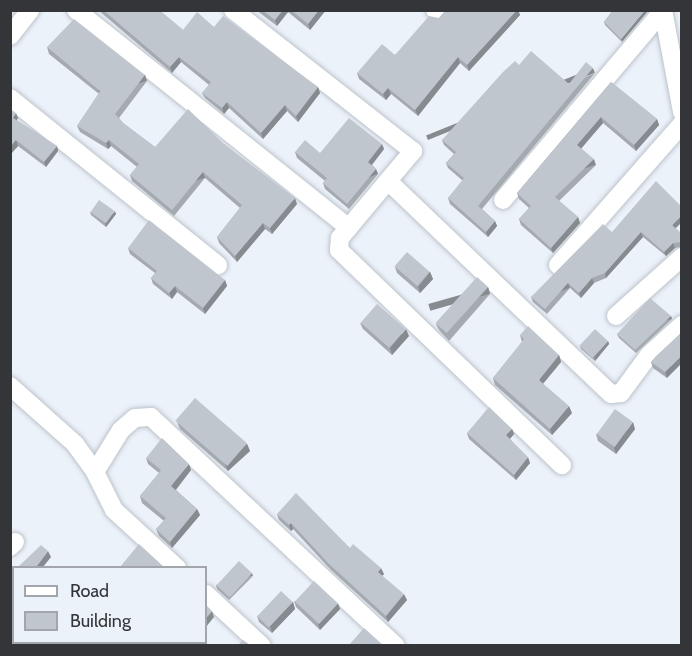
<!DOCTYPE html>
<style>
body{margin:0}
#map{position:relative;width:692px;height:656px;overflow:hidden;background:#ecf2fa;font-family:Cabin,sans-serif}
div>[style]{position:absolute}
[style*='--x']{left:calc(var(--x)*1px);top:calc(var(--y)*1px);width:calc(var(--w)*1px);rotate:calc(var(--a)*1deg)}
.roads{filter:drop-shadow(0 0 2px #bcc3ca) drop-shadow(0 0 2px #bcc3ca)}
.minor>*{height:18px;margin:-9px;padding:0 9px;transform-origin:9px;border-radius:9px;background:#fff}
.wall>*{inset:0;background:#a5aab1}
.shaded-wall>*{inset:0;background:#868b90;transform-origin:0 0}
.building>*{inset:0;background:#c0c6ce;transform-origin:0 0}
span{translate:-50% -50%;white-space:nowrap;text-align:center;line-height:1.15;-webkit-text-stroke:6px #ecf2fa;paint-order:stroke}
.frame{position:absolute;inset:0;border:12px solid #333538;pointer-events:none}
.legend{position:absolute;left:12px;top:566px;width:195px;height:78px;box-sizing:border-box;background:#ecf2fa;border:2px solid #a2a6ac;margin:0;padding:8px 10px;list-style:none;font-size:18px;color:#333538}
.legend li{display:flex;align-items:center;gap:12px;height:30px}
.legend b{width:30px;border:2px solid #a2a6ac}
</style>
<div id="map">
<div class="roads">
<div class="minor">
<i style="--x:76;--y:10;--w:349;--a:38.6"></i>
<i style="--x:233;--y:10;--w:229;--a:38.1"></i>
<i style="--x:413;--y:151;--w:114;--a:130"></i>
<i style="--x:340;--y:238;--w:12;--a:95"></i>
<i style="--x:339;--y:250;--w:310;--a:44"></i>
<i style="--x:435;--y:10;--w:4;--a:45"></i>
<i style="--x:663;--y:10;--w:104;--a:79.4"></i>
<i style="--x:10;--y:36;--w:33;--a:-52"></i>
<i style="--x:10;--y:98;--w:267;--a:38.8"></i>
<i style="--x:388;--y:181;--w:308;--a:43.7"></i>
<i style="--x:611;--y:394;--w:10;--a:-6"></i>
<i style="--x:621;--y:393;--w:47;--a:-53.6"></i>
<i style="--x:649;--y:355;--w:45;--a:-42.3"></i>
<i style="--x:503;--y:200;--w:248;--a:-49.8"></i>
<i style="--x:558;--y:265;--w:188;--a:-48.7"></i>
<i style="--x:616;--y:316;--w:89;--a:-41.8"></i>
<i style="--x:10;--y:386;--w:87;--a:41.7"></i>
<i style="--x:75;--y:444;--w:34;--a:54"></i>
<i style="--x:95;--y:472;--w:42;--a:63.4"></i>
<i style="--x:114;--y:510;--w:86;--a:42.6"></i>
<i style="--x:95;--y:472;--w:49;--a:-58.2"></i>
<i style="--x:121;--y:430;--w:18;--a:-41"></i>
<i style="--x:135;--y:418;--w:16;--a:-4"></i>
<i style="--x:151;--y:417;--w:335;--a:43.1"></i>
<i style="--x:10;--y:547;--w:7;--a:-45"></i>
<i style="--x:206;--y:594;--w:76;--a:42.9"></i>
</div>
</div>
<div class="wall">
<i style="clip-path:polygon(98px 10px,159px 10px,183px 30px,214px 27px,318px 87px,320px 93px,298px 122px,287px 111px,263px 139px,229px 108px,224px 114px,205px 98px,202px 93px,209px 85px,181px 62px,172px 73px)"></i>
<i style="clip-path:polygon(256px 10px,326px 10px,310px 30px,288px 12px,277px 26px)"></i>
<i style="clip-path:polygon(446px 10px,518px 10px,520px 15px,469px 71px,460px 63px,418px 116px,391px 94px,386px 100px,359px 79px,357px 73px,395px 55px,439px 18px)"></i>
<i style="clip-path:polygon(613px 10px,622px 42px,605px 25px,604px 22px)"></i>
<i style="clip-path:polygon(47px 47px,145px 75px,147px 81px,119px 118px,123px 123px,155px 147px,224px 144px,297px 204px,272px 234px,265px 229px,237px 262px,219px 243px,217px 237px,240px 208px,205px 178px,174px 216px,132px 181px,130px 175px,137px 167px,111px 146px,108px 149px,80px 132px,77px 126px,99px 94px,49px 54px)"></i>
<i style="clip-path:polygon(595px 73px,482px 209px,495px 221px,497px 226px,488px 237px,450px 204px,448px 198px,463px 181px,448px 168px,446px 163px,454px 154px,444px 145px,442px 140px,569px 84px)"></i>
<i style="clip-path:polygon(611px 82px,657px 119px,659px 125px,636px 151px,603px 123px,581px 148px,596px 165px,559px 201px,578px 217px,580px 223px,553px 253px,521px 225px,519px 219px,529px 208px,519px 199px,517px 193px)"></i>
<i style="clip-path:polygon(10px 109px,18px 118px,16px 120px,57px 146px,58px 151px,46px 167px,18px 146px,10px 155px)"></i>
<i style="clip-path:polygon(382px 144px,384px 149px,372px 165px,376px 169px,378px 174px,349px 209px,325px 189px,323px 183px,325px 181px,297px 158px,295px 152px,320px 153px)"></i>
<i style="clip-path:polygon(90px 212px,116px 214px,106px 227px,91px 215px)"></i>
<i style="clip-path:polygon(676px 229px,681px 233px,681px 247px,675px 248px,666px 256px,643px 237px,606px 278px,594px 283px,581px 298px,570px 288px,547px 314px,533px 302px,531px 297px,612px 232px)"></i>
<i style="clip-path:polygon(128px 248px,225px 280px,227px 286px,205px 314px,177px 292px,172px 299px,153px 284px,151px 278px,155px 273px,130px 254px)"></i>
<i style="clip-path:polygon(395px 267px,430px 272px,433px 279px,420px 293px,397px 273px)"></i>
<i style="clip-path:polygon(488px 287px,490px 294px,449px 341px,439px 330px,436px 324px)"></i>
<i style="clip-path:polygon(671px 316px,672px 319px,636px 353px,619px 338px,617px 334px)"></i>
<i style="clip-path:polygon(360px 323px,409px 336px,392px 355px,363px 329px)"></i>
<i style="clip-path:polygon(681px 333px,667px 378px,653px 368px,651px 362px)"></i>
<i style="clip-path:polygon(520px 335px,559px 355px,561px 362px,543px 384px,572px 413px,552px 435px,495px 385px,493px 378px,522px 342px)"></i>
<i style="clip-path:polygon(608px 341px,609px 344px,595px 361px,581px 349px,580px 346px)"></i>
<i style="clip-path:polygon(177px 422px,247px 444px,250px 451px,228px 471px,180px 429px)"></i>
<i style="clip-path:polygon(512px 429px,514px 434px,510px 439px,530px 463px,516px 480px,469px 439px,467px 433px)"></i>
<i style="clip-path:polygon(635px 429px,616px 454px,598px 441px,596px 434px)"></i>
<i style="clip-path:polygon(146px 458px,191px 470px,176px 490px,197px 509px,200px 515px,172px 548px,159px 536px,156px 529px,164px 521px,142px 503px,140px 496px,159px 473px,148px 464px)"></i>
<i style="clip-path:polygon(277px 514px,350px 548px,384px 574px,382px 576px,407px 600px,388px 622px,331px 570px,293px 529px,291px 531px,279px 520px)"></i>
<i style="clip-path:polygon(253px 576px,229px 600px,217px 589px,216px 585px)"></i>
<i style="clip-path:polygon(294px 601px,340px 609px,320px 630px,296px 607px)"></i>
<i style="clip-path:polygon(293px 602px,295px 609px,272px 633px,259px 622px,257px 616px)"></i>
<i style="clip-path:polygon(75px 642px,90px 642px,88px 645px,78px 645px)"></i>
</div>
<div class="shaded-wall">
<i style="clip-path:polygon(283px 10px,288px 10px,288px 12px,277px 26px,275px 20px)"></i>
<i style="clip-path:polygon(319px 10px,326px 10px,310px 30px,308px 24px)"></i>
<i style="clip-path:polygon(517px 10px,518px 10px,520px 15px,469px 71px,467px 65px)"></i>
<i style="clip-path:polygon(645px 10px,649px 10px,622px 42px,621px 39px)"></i>
<i style="clip-path:polygon(179px 57px,181px 62px,172px 73px,170px 67px)"></i>
<i style="clip-path:polygon(458px 57px,460px 63px,418px 116px,415px 110px)"></i>
<i style="left:593px;top:68px;width:5px;height:180px;rotate:68deg"></i>
<i style="left:145px;top:75px;width:6px;height:49px;rotate:72deg"></i>
<i style="clip-path:polygon(318px 87px,320px 93px,298px 122px,296px 116px)"></i>
<i style="clip-path:polygon(388px 88px,391px 94px,386px 100px,383px 94px)"></i>
<i style="clip-path:polygon(227px 102px,229px 108px,224px 114px,222px 108px)"></i>
<i style="clip-path:polygon(285px 105px,287px 111px,263px 139px,261px 133px)"></i>
<i style="clip-path:polygon(16px 113px,18px 118px,15px 123px,13px 118px)"></i>
<i style="clip-path:polygon(601px 117px,603px 123px,580px 150px,577px 145px)"></i>
<i style="clip-path:polygon(657px 119px,659px 125px,636px 151px,634px 145px)"></i>
<i style="clip-path:polygon(16px 140px,18px 146px,10px 155px,10px 147px)"></i>
<i style="clip-path:polygon(109px 140px,111px 146px,108px 149px,106px 143px)"></i>
<i style="clip-path:polygon(382px 144px,384px 149px,370px 167px,368px 162px)"></i>
<i style="clip-path:polygon(57px 146px,58px 151px,46px 167px,44px 162px)"></i>
<i style="left:594px;top:159px;width:6px;height:54px;rotate:72deg"></i>
<i style="left:376px;top:169px;width:5px;height:45px;rotate:68deg"></i>
<i style="left:203px;top:172px;width:6px;height:49px;rotate:72deg"></i>
<i style="clip-path:polygon(295px 198px,297px 204px,272px 234px,270px 228px)"></i>
<i style="clip-path:polygon(115px 211px,116px 214px,106px 227px,105px 223px)"></i>
<i style="clip-path:polygon(681px 216px,681px 223px,674px 230px,672px 225px)"></i>
<i style="clip-path:polygon(578px 217px,580px 223px,553px 253px,551px 248px)"></i>
<i style="clip-path:polygon(495px 221px,497px 226px,488px 237px,486px 232px)"></i>
<i style="clip-path:polygon(263px 223px,265px 229px,237px 262px,235px 256px)"></i>
<i style="clip-path:polygon(641px 232px,643px 237px,606px 278px,605px 273px)"></i>
<i style="clip-path:polygon(673px 243px,675px 248px,666px 256px,664px 252px)"></i>
<i style="clip-path:polygon(430px 272px,433px 279px,420px 293px,418px 287px)"></i>
<i style="clip-path:polygon(592px 278px,594px 283px,581px 298px,579px 293px)"></i>
<i style="clip-path:polygon(225px 280px,227px 286px,205px 314px,203px 308px)"></i>
<i style="left:568px;top:283px;width:5px;height:35px;rotate:68deg"></i>
<i style="clip-path:polygon(175px 286px,177px 292px,172px 299px,169px 293px)"></i>
<i style="left:488px;top:287px;width:7px;height:62px;rotate:74deg"></i>
<i style="left:671px;top:316px;width:3px;height:50px;rotate:72deg"></i>
<i style="clip-path:polygon(406px 329px,409px 336px,392px 355px,390px 348px)"></i>
<i style="clip-path:polygon(608px 341px,609px 344px,595px 361px,594px 357px)"></i>
<i style="clip-path:polygon(559px 355px,561px 362px,541px 386px,539px 380px)"></i>
<i style="clip-path:polygon(681px 356px,681px 364px,667px 378px,665px 372px)"></i>
<i style="clip-path:polygon(569px 406px,572px 413px,552px 435px,550px 429px)"></i>
<i style="clip-path:polygon(633px 422px,635px 429px,616px 454px,614px 448px)"></i>
<i style="clip-path:polygon(512px 429px,514px 434px,508px 441px,506px 435px)"></i>
<i style="clip-path:polygon(247px 444px,250px 451px,228px 471px,225px 464px)"></i>
<i style="clip-path:polygon(528px 457px,530px 463px,516px 480px,514px 475px)"></i>
<i style="clip-path:polygon(189px 464px,191px 470px,173px 493px,171px 486px)"></i>
<i style="clip-path:polygon(197px 509px,200px 515px,172px 548px,170px 542px)"></i>
<i style="clip-path:polygon(291px 523px,293px 529px,291px 531px,289px 525px)"></i>
<i style="clip-path:polygon(48px 551px,51px 557px,43px 567px,36px 567px)"></i>
<i style="clip-path:polygon(381px 568px,384px 574px,380px 578px,378px 572px)"></i>
<i style="left:252px;top:573px;width:3px;height:34px;rotate:72deg"></i>
<i style="clip-path:polygon(404px 594px,407px 600px,388px 622px,386px 616px)"></i>
<i style="clip-path:polygon(293px 602px,295px 609px,272px 633px,270px 626px)"></i>
<i style="clip-path:polygon(338px 603px,340px 609px,320px 630px,318px 624px)"></i>
<i style="clip-path:polygon(212px 611px,214px 617px,206px 627px,206px 618px)"></i>
<i style="clip-path:polygon(66px 642px,73px 642px,71px 645px,64px 645px)"></i>
<i style="clip-path:polygon(83px 642px,90px 642px,88px 645px,82px 645px,82px 644px)"></i>
</div>
<div class="building">
<i style="clip-path:polygon(103px 10px,159px 10px,183px 30px,197px 12px,214px 27px,223px 16px,318px 87px,296px 116px,285px 105px,261px 133px,227px 102px,222px 108px,202px 93px,211px 82px,179px 57px,170px 67px)"></i>
<i style="clip-path:polygon(262px 10px,283px 10px,275px 20px)"></i>
<i style="clip-path:polygon(291px 10px,319px 10px,308px 24px)"></i>
<i style="clip-path:polygon(446px 10px,517px 10px,467px 65px,458px 57px,415px 110px,388px 88px,383px 94px,357px 73px,382px 44px,395px 55px,429px 16px,439px 18px)"></i>
<i style="clip-path:polygon(613px 10px,645px 10px,621px 39px,604px 22px)"></i>
<i style="clip-path:polygon(74px 19px,145px 75px,115px 114px,123px 123px,155px 147px,188px 109px,224px 144px,295px 198px,270px 228px,263px 223px,235px 256px,217px 237px,242px 205px,203px 172px,172px 210px,130px 175px,139px 164px,109px 140px,106px 143px,77px 126px,100px 91px,47px 47px)"></i>
<i style="clip-path:polygon(531px 51px,569px 84px,586px 62px,593px 68px,478px 206px,495px 221px,486px 232px,448px 198px,464px 178px,446px 163px,456px 152px,442px 140px,503px 72px,515px 61px,519px 65px)"></i>
<i style="clip-path:polygon(611px 82px,657px 119px,634px 145px,601px 117px,577px 145px,594px 159px,555px 197px,578px 217px,551px 248px,519px 219px,531px 206px,517px 193px)"></i>
<i style="clip-path:polygon(10px 109px,16px 113px,13px 118px,57px 146px,44px 162px,16px 140px,10px 147px)"></i>
<i style="clip-path:polygon(349px 118px,382px 144px,368px 162px,376px 169px,347px 204px,323px 183px,327px 178px,295px 152px,305px 140px,320px 153px)"></i>
<i style="clip-path:polygon(656px 181px,681px 206px,681px 216px,672px 225px,681px 233px,681px 242px,673px 243px,664px 252px,641px 232px,605px 273px,592px 278px,579px 293px,568px 283px,545px 309px,531px 297px,603px 224px,612px 232px)"></i>
<i style="left:99px;top:200px;width:19px;height:15px;rotate:35deg"></i>
<i style="clip-path:polygon(149px 220px,225px 280px,203px 308px,175px 286px,169px 293px,151px 278px,157px 271px,128px 248px)"></i>
<i style="left:407px;top:252px;width:30px;height:19px;rotate:41deg"></i>
<i style="left:477px;top:277px;width:15px;height:62px;rotate:42deg"></i>
<i style="clip-path:polygon(650px 298px,671px 316px,635px 350px,617px 334px)"></i>
<i style="left:377px;top:304px;width:38px;height:25px;rotate:41deg"></i>
<i style="clip-path:polygon(528px 326px,559px 355px,539px 380px,569px 406px,550px 429px,493px 378px,524px 339px,520px 335px)"></i>
<i style="left:595px;top:329px;width:18px;height:23px;rotate:43deg"></i>
<i style="clip-path:polygon(681px 333px,681px 356px,665px 372px,651px 362px,655px 357px)"></i>
<i style="left:195px;top:398px;width:69px;height:30px;rotate:41deg"></i>
<i style="clip-path:polygon(489px 407px,512px 429px,506px 435px,528px 457px,514px 475px,467px 433px)"></i>
<i style="left:615px;top:409px;width:22px;height:31px;rotate:36deg"></i>
<i style="clip-path:polygon(162px 438px,189px 464px,171px 486px,197px 509px,170px 542px,156px 529px,166px 518px,140px 496px,161px 470px,146px 458px)"></i>
<i style="clip-path:polygon(296px 493px,350px 548px,353px 544px,381px 568px,378px 572px,404px 594px,386px 616px,329px 564px,291px 523px,289px 525px,277px 514px)"></i>
<i style="clip-path:polygon(139px 544px,164px 567px,120px 567px)"></i>
<i style="clip-path:polygon(41px 545px,48px 551px,36px 567px,18px 567px)"></i>
<i style="left:239px;top:561px;width:18px;height:33px;rotate:43deg"></i>
<i style="left:14px;top:572px;width:56px;height:5px;rotate:90deg"></i>
<i style="left:314px;top:581px;width:33px;height:28px;rotate:43deg"></i>
<i style="left:281px;top:591px;width:16px;height:35px;rotate:43deg"></i>
<i style="clip-path:polygon(206px 605px,212px 611px,206px 618px)"></i>
<i style="clip-path:polygon(364px 628px,383px 645px,349px 645px)"></i>
<i style="clip-path:polygon(243px 640px,250px 645px,238px 645px)"></i>
<i style="left:29px;top:642px;width:37px;height:4px"></i>
</div>
<div class="frame"></div>
<ul class="legend">
<li><b style="height:8px;background:#fff"></b>Road</li>
<li><b style="height:16px;background:#c0c6ce"></b>Building</li>
</ul>
</div>
